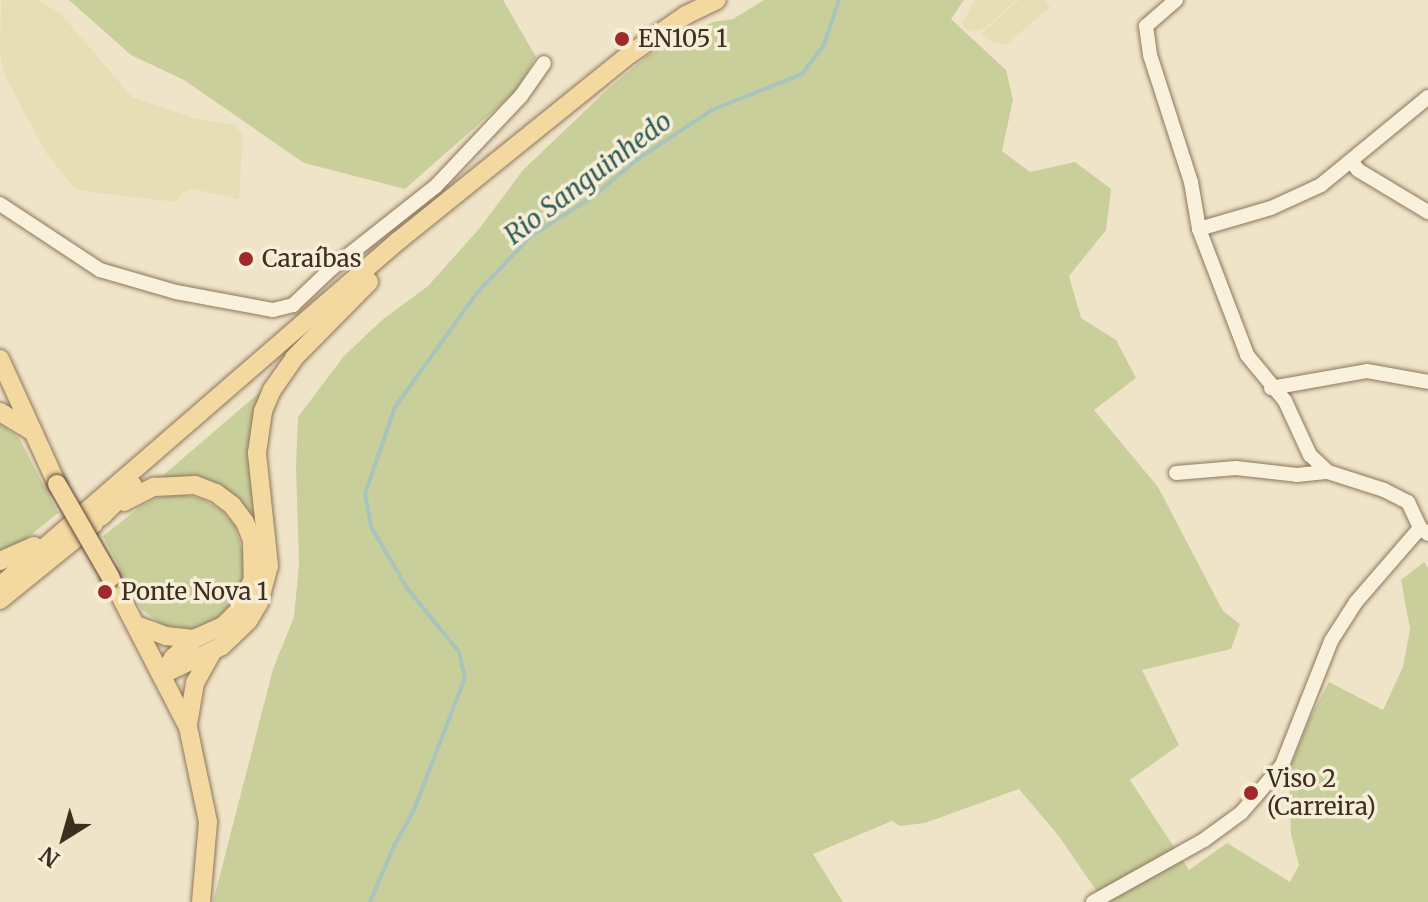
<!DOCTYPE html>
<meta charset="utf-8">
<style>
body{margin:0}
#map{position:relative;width:1428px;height:902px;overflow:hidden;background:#f0e4c8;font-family:Merriweather,serif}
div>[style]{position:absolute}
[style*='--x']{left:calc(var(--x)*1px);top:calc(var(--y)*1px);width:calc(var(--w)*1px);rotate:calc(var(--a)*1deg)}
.farmland>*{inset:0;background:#e6deb5}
.green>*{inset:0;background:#c9cf9b}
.stream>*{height:4px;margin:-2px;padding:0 2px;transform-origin:2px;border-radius:2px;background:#a9c4bc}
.roads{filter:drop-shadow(0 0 2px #8d765c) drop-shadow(0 0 2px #8d765c)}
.minor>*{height:14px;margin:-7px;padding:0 7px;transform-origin:7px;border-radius:7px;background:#faf1dc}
.major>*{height:18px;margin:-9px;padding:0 9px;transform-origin:9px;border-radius:9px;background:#f3d9a0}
.bridges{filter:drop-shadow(0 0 2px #5b4430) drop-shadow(0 0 2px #5b4430)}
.major-bridge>*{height:18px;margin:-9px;padding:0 9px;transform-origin:9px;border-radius:9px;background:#f3d9a0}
.dots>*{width:22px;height:22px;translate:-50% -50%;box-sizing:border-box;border:4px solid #f7eed8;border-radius:50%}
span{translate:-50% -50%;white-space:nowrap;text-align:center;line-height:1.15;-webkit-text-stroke:7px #f7eed8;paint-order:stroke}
.poi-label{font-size:24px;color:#3d2e20}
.left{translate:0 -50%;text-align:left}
.water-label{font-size:26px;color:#2f5d5a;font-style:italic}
.north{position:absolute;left:24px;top:798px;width:80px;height:80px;-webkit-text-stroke:6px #f7eed8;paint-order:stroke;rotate:217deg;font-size:22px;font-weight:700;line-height:32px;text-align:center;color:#3d2e20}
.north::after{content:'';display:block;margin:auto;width:28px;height:36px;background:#3d2e20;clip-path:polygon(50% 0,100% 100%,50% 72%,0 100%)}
</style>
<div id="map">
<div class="farmland">
<i style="clip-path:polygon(1px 0,38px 0,60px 13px,132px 97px,197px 119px,235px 125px,243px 136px,239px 199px,193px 189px,184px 192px,176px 202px,76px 190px,46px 153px,5px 76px,0 54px)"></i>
<i style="clip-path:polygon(975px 0,1016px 0,986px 27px,973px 32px,964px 27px,963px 22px)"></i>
<i style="clip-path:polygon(1019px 0,1045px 0,1050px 7px,1007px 44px,990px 41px,981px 34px)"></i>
</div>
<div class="green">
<i style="clip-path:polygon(69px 0,503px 0,536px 57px,515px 92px,405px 189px,304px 163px,184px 80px,131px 55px)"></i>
<i style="clip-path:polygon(764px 0,964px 0,951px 19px,1006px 70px,1013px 100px,1002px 151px,1030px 172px,1075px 162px,1111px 189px,1106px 230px,1069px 276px,1081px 318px,1116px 340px,1136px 378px,1094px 410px,1158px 487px,1223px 611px,1240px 624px,1231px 649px,1142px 670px,1179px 745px,1130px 780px,1189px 870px,1227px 843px,1290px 882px,1299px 865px,1291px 834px,1289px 770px,1310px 718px,1329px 682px,1383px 710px,1403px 667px,1410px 629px,1401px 580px,1424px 562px,1428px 568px,1428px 902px,1104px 902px,1058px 835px,1019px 789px,925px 823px,900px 826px,892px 821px,813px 854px,843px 902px,213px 902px,273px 669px,294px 617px,299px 565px,296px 467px,298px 417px,344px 356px,382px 320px,428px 286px,479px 229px,523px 170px,607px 90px,647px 56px,713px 22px,733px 19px)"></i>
<i style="clip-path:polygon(266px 387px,261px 529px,243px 505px,218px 484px,160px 478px)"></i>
<i style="clip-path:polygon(0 424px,19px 438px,58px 513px,21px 543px,0 552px)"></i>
<i style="clip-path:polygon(181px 494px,202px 499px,220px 509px,235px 525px,248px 569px,231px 611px,208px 625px,187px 631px,164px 626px,142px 610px,103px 536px,141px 506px,160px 497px)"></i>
</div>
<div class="stream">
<i style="--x:370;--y:902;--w:61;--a:-66.8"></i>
<i style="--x:394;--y:846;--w:39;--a:-61"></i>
<i style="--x:413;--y:812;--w:144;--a:-68.8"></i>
<i style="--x:465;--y:678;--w:27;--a:-103"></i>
<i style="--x:459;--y:652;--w:82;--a:-129.1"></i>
<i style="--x:407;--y:588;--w:71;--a:-120.5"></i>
<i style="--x:371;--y:527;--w:34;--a:-100"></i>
<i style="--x:365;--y:494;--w:92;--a:-71"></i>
<i style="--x:395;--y:407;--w:140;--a:-54.3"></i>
<i style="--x:477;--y:293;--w:79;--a:-46.5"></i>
<i style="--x:531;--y:236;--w:75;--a:-32.4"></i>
<i style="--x:594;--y:196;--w:57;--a:-40.1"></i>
<i style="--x:638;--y:159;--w:89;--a:-33.5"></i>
<i style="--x:712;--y:110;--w:97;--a:-21.8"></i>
<i style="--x:802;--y:74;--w:36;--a:-53"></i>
<i style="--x:824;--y:45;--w:47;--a:-71.6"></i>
</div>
<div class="roads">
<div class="minor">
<i style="--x:1176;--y:0;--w:40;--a:139"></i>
<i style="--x:1146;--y:26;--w:29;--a:82"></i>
<i style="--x:1150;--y:55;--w:133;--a:72.1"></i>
<i style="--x:1191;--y:182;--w:48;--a:80.3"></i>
<i style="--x:1199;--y:229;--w:135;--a:69.1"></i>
<i style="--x:1247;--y:355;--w:60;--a:50.4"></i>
<i style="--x:1285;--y:401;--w:60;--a:65.2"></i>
<i style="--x:1310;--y:455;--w:25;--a:43"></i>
<i style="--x:1328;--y:472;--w:59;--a:17.8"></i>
<i style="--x:1384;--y:490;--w:27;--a:27"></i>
<i style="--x:1408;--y:502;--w:29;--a:65"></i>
<i style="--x:1420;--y:528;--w:10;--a:37"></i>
<i style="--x:1352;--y:162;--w:10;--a:53"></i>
<i style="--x:1358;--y:170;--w:82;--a:31"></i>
<i style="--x:0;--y:204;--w:120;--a:33.4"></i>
<i style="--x:100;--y:270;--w:79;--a:16.1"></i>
<i style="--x:176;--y:292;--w:99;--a:10.5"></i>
<i style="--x:273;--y:310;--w:21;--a:-14"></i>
<i style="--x:293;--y:305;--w:52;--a:-43.5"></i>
<i style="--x:331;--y:269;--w:132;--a:-38.3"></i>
<i style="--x:435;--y:187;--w:125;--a:-46.6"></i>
<i style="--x:521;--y:96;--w:40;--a:-55.1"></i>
<i style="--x:1199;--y:229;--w:75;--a:-16.3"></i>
<i style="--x:1271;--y:208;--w:55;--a:-24.7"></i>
<i style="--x:1321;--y:185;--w:139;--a:-39.4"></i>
<i style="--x:1271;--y:388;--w:97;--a:-10"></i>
<i style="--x:1367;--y:371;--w:62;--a:10.2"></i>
<i style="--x:1176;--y:473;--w:60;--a:-4.8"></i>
<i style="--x:1236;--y:468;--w:61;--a:6.5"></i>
<i style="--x:1297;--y:475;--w:31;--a:-6"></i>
<i style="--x:1093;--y:902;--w:127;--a:-29.2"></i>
<i style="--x:1204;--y:840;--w:46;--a:-36.1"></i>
<i style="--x:1241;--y:813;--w:21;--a:-49"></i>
<i style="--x:1255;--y:797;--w:42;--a:-49.8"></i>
<i style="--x:1282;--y:765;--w:133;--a:-68.4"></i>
<i style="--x:1331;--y:641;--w:46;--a:-57.3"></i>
<i style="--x:1356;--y:602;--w:98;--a:-49.1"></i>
</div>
<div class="major">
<i style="--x:0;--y:359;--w:137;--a:65.5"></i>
<i style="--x:0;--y:412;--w:37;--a:31"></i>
<i style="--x:124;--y:502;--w:34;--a:-27"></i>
<i style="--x:154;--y:487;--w:41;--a:-2.8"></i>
<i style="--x:195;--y:485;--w:22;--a:21"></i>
<i style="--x:216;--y:493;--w:20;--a:37"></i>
<i style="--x:232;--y:505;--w:21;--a:53"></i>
<i style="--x:245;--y:522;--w:19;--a:69"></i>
<i style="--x:252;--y:540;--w:39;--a:89"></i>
<i style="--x:253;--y:579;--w:35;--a:115"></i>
<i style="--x:238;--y:611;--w:21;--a:135"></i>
<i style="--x:223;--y:626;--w:32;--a:156"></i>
<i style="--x:194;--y:639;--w:28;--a:138"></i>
<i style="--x:173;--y:658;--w:19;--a:122"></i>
<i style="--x:101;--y:517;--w:45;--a:-45"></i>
<i style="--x:0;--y:561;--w:37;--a:-24"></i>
<i style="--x:111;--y:578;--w:168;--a:62.7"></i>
<i style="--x:188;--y:727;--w:97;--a:78.1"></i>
<i style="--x:208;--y:822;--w:80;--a:95"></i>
<i style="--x:0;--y:586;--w:527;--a:-40.92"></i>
<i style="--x:398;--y:241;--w:298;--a:-38.9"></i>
<i style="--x:630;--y:54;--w:68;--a:-34.9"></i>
<i style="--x:686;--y:15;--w:34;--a:-26"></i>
<i style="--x:0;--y:600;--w:121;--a:-39"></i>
<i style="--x:136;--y:625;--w:32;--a:20"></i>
<i style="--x:166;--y:636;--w:28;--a:6"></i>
<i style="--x:165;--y:673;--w:63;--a:-25.3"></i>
<i style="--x:222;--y:646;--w:36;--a:-44"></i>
<i style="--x:248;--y:621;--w:21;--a:-59"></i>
<i style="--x:259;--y:603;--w:38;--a:-75"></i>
<i style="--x:269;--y:566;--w:114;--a:-96.1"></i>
<i style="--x:257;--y:453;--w:42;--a:-81.9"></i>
<i style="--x:263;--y:411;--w:23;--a:-67"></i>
<i style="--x:272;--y:390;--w:39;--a:-55"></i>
<i style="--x:294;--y:358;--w:107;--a:-45.4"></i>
<i style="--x:188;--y:724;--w:42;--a:-80.3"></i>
<i style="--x:195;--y:683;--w:37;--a:-61"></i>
</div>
</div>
<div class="bridges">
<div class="major-bridge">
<i style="--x:57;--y:484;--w:108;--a:60.1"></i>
</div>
</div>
<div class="dots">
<i style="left:622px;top:39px;background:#9e2a2b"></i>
<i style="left:246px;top:259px;background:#9e2a2b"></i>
<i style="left:105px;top:592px;background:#9e2a2b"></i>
<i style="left:1251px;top:793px;background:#9e2a2b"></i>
</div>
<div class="poi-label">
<span class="left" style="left:638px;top:39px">EN105 1</span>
<span class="left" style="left:262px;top:259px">Caraíbas</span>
<span class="left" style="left:121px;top:592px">Ponte Nova 1</span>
<span class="left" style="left:1267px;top:793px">Viso 2<br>(Carreira)</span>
</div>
<div class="water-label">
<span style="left:588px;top:178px;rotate:-37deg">Rio Sanguinhedo</span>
</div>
<div class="north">N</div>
</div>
